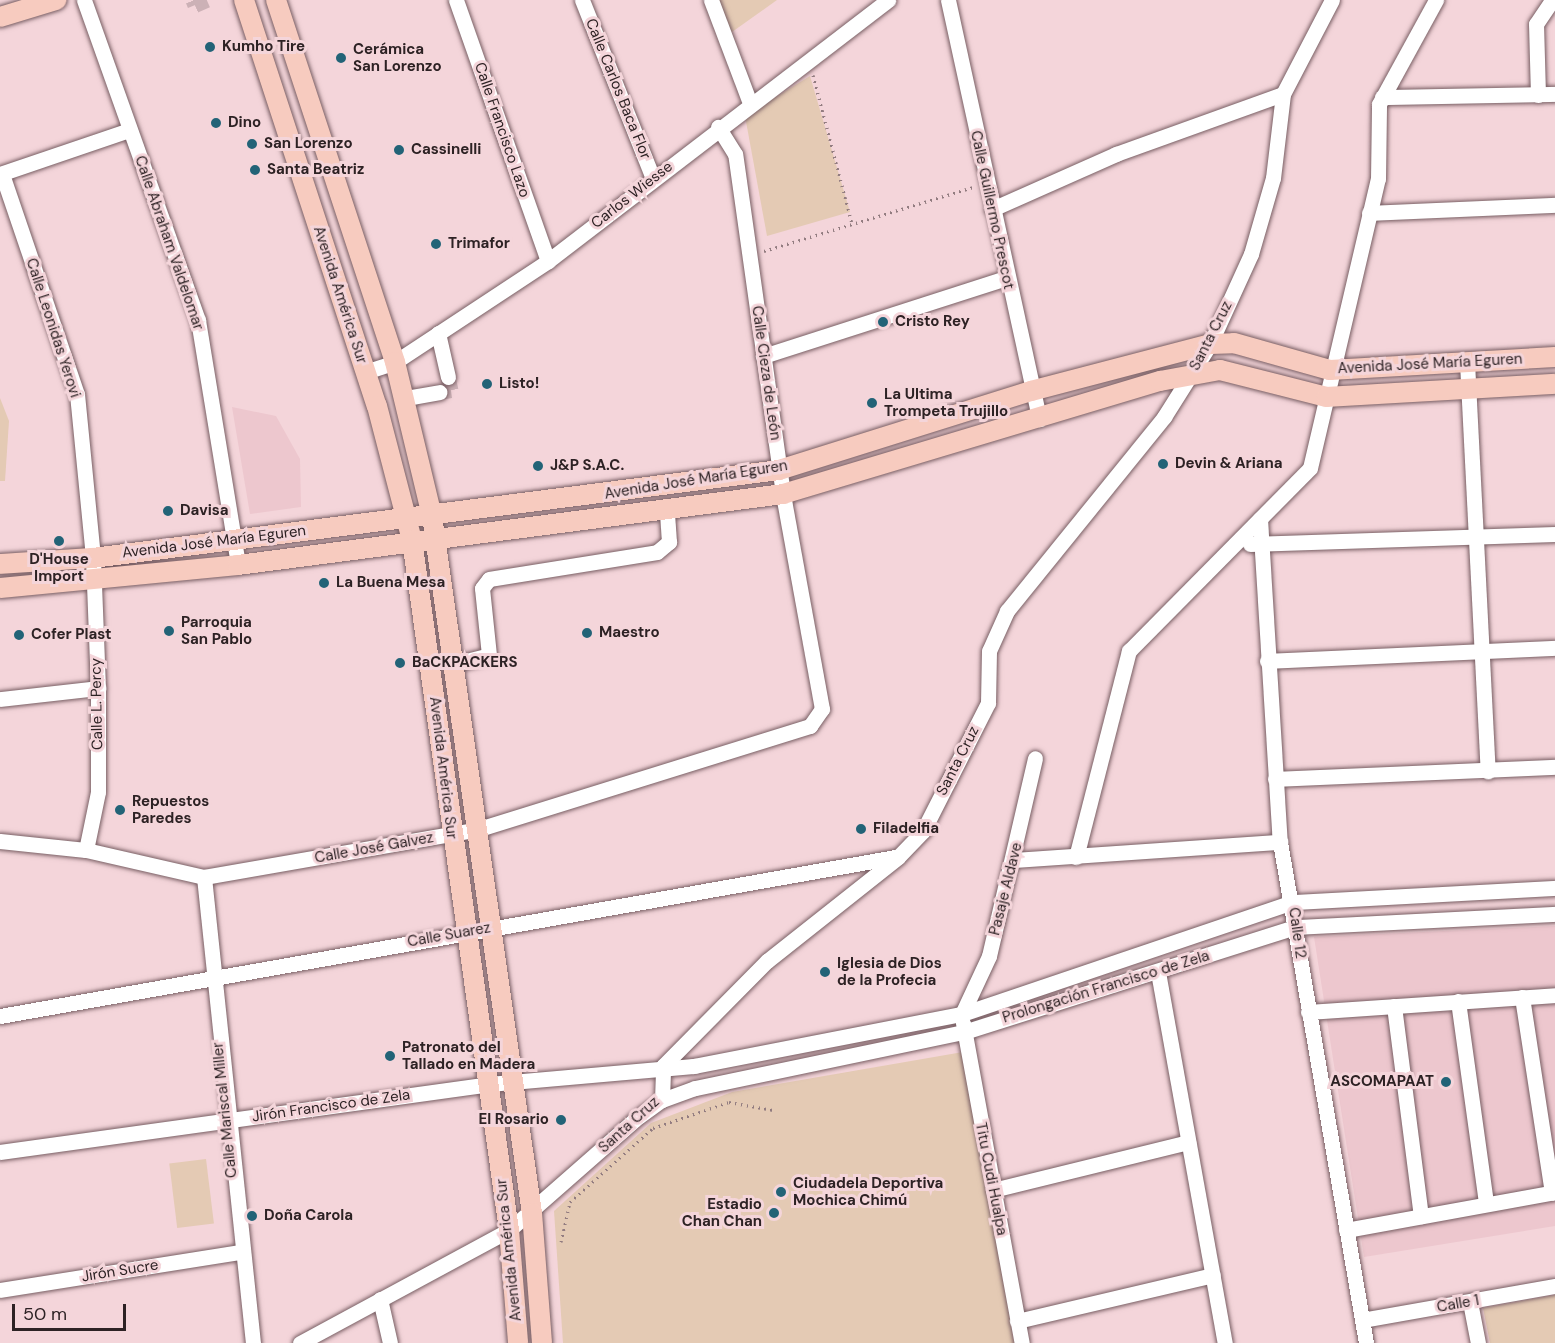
<!DOCTYPE html>
<meta charset="utf-8">
<style>
body{margin:0}
#map{position:relative;width:1555px;height:1343px;overflow:hidden;background:#f4d5da;font-family:"DM Sans",sans-serif}
div>[style]{position:absolute}
[style*='--x']{left:calc(var(--x)*1px);top:calc(var(--y)*1px);width:calc(var(--w)*1px);rotate:calc(var(--a)*1deg)}
.built>*{inset:0;background:#edc7ce}
.green>*{inset:0;background:#e4cab4;transform-origin:0 0}
.minor-tunnel>*{height:15px;margin-top:-7.5px;transform-origin:0;background:repeating-linear-gradient(90deg,#ccb1b6 0 15px,transparent 0 23px)}
.path>*{height:3px;margin-top:-1.5px;transform-origin:0;background:repeating-linear-gradient(90deg,#927c80 0 1.5px,transparent 0 6px)}
.roads{filter:drop-shadow(0 0 2px #785e63) drop-shadow(0 0 2px #785e63)}
.minor>*{height:15px;margin:-7.5px;padding:0 7.5px;transform-origin:7.5px;border-radius:7.5px;background:#fff}
.major>*{height:20px;margin:-10px;padding:0 10px;transform-origin:10px;border-radius:10px;background:#f7cbbf}
.dots>*{width:16px;height:16px;translate:-50% -50%;box-sizing:border-box;border:3px solid #f4d5da;border-radius:50%}
span{translate:-50% -50%;white-space:nowrap;text-align:center;line-height:1.15;-webkit-text-stroke:6px #f4d5da;paint-order:stroke}
.poi-label{font-size:15px;color:#2d2224;font-weight:700}
.left{translate:0 -50%;text-align:left}
.right{translate:-100% -50%;text-align:right}
.street-label{font-size:15px;color:#2d2224}
.scale{position:absolute;left:12px;top:1304px;width:114px;height:27px;box-sizing:border-box;border:3px solid #2d2224;border-top:0;padding-left:8px;font-size:18px;line-height:21px;white-space:nowrap;color:#2d2224;-webkit-text-stroke:4px #f4d5da;paint-order:stroke}
</style>
<div id="map">
<div class="built">
<i style="clip-path:polygon(232px 407px,276px 416px,300px 459px,301px 507px,250px 514px)"></i>
<i style="clip-path:polygon(1555px 926px,1555px 1226px,1364px 1257px,1314px 937px)"></i>
</div>
<div class="green">
<i style="clip-path:polygon(714px 0,777px 0,725px 37px)"></i>
<i style="clip-path:polygon(810px 76px,850px 212px,767px 236px,745px 116px)"></i>
<i style="clip-path:polygon(0 398px,9px 421px,5px 481px,0 481px)"></i>
<i style="clip-path:polygon(963px 1052px,1014px 1343px,563px 1343px,554px 1211px,651px 1123px,732px 1092px)"></i>
<i style="left:206px;top:1159px;width:65px;height:37px;rotate:83deg"></i>
<i style="clip-path:polygon(1555px 1295px,1555px 1343px,1490px 1343px,1483px 1308px)"></i>
</div>
<div class="minor-tunnel">
<i style="--x:193;--y:0;--w:5;--a:68"></i>
<i style="--x:195;--y:5;--w:13;--a:-23"></i>
<i style="--x:439;--y:392;--w:12;--a:-9"></i>
<i style="--x:451;--y:390;--w:13;--a:-103"></i>
</div>
<div class="path">
<i style="--x:813;--y:75;--w:154;--a:75.3"></i>
<i style="--x:764;--y:251;--w:219;--a:-17"></i>
<i style="--x:561;--y:1242;--w:41;--a:-77.3"></i>
<i style="--x:570;--y:1202;--w:111;--a:-41.7"></i>
<i style="--x:653;--y:1128;--w:80;--a:-18.9"></i>
<i style="--x:729;--y:1102;--w:45;--a:10.3"></i>
</div>
<div class="roads">
<div class="minor">
<i style="--x:84;--y:0;--w:340;--a:70.4"></i>
<i style="--x:198;--y:320;--w:248;--a:80.7"></i>
<i style="--x:456;--y:0;--w:277;--a:70.6"></i>
<i style="--x:582;--y:0;--w:192;--a:68.3"></i>
<i style="--x:711;--y:0;--w:110;--a:69.3"></i>
<i style="--x:948;--y:0;--w:429;--a:77.7"></i>
<i style="--x:1538;--y:95;--w:71;--a:-91.6"></i>
<i style="--x:1536;--y:24;--w:29;--a:-56"></i>
<i style="--x:1382;--y:97;--w:173;--a:-1"></i>
<i style="--x:0;--y:174;--w:136;--a:-18.8"></i>
<i style="--x:2;--y:174;--w:232;--a:71.2"></i>
<i style="--x:77;--y:394;--w:165;--a:84.4"></i>
<i style="--x:93;--y:558;--w:130;--a:87.8"></i>
<i style="--x:98;--y:688;--w:104;--a:90"></i>
<i style="--x:98;--y:792;--w:59;--a:101.7"></i>
<i style="--x:992;--y:209;--w:136;--a:-23.9"></i>
<i style="--x:1116;--y:154;--w:177;--a:-19.8"></i>
<i style="--x:1369;--y:213;--w:186;--a:-2.5"></i>
<i style="--x:438;--y:333;--w:45;--a:77.2"></i>
<i style="--x:763;--y:356;--w:255;--a:-17.8"></i>
<i style="--x:1467;--y:362;--w:410;--a:87.1"></i>
<i style="--x:365;--y:372;--w:32;--a:-18"></i>
<i style="--x:395;--y:362;--w:183;--a:-33.4"></i>
<i style="--x:548;--y:261;--w:429;--a:-37.5"></i>
<i style="--x:406;--y:398;--w:34;--a:-10"></i>
<i style="--x:1260;--y:519;--w:324;--a:86.5"></i>
<i style="--x:1280;--y:842;--w:508;--a:80.26"></i>
<i style="--x:1250;--y:544;--w:305;--a:-1.9"></i>
<i style="--x:1267;--y:661;--w:288;--a:-2.6"></i>
<i style="--x:454;--y:664;--w:36;--a:-14"></i>
<i style="--x:489;--y:655;--w:67;--a:-96"></i>
<i style="--x:482;--y:588;--w:11;--a:-52"></i>
<i style="--x:489;--y:579;--w:170;--a:-9.1"></i>
<i style="--x:657;--y:552;--w:16;--a:-40"></i>
<i style="--x:669;--y:542;--w:32;--a:-94"></i>
<i style="--x:0;--y:699;--w:99;--a:-6.4"></i>
<i style="--x:1275;--y:779;--w:280;--a:-2.5"></i>
<i style="--x:0;--y:841;--w:86;--a:6"></i>
<i style="--x:86;--y:850;--w:121;--a:12.9"></i>
<i style="--x:204;--y:877;--w:279;--a:-9.9"></i>
<i style="--x:479;--y:829;--w:347;--a:-17.3"></i>
<i style="--x:810;--y:726;--w:21;--a:-55"></i>
<i style="--x:822;--y:709;--w:219;--a:-100.3"></i>
<i style="--x:783;--y:494;--w:343;--a:-98"></i>
<i style="--x:735;--y:154;--w:32;--a:-122"></i>
<i style="--x:1076;--y:857;--w:213;--a:-75.6"></i>
<i style="--x:1129;--y:651;--w:257;--a:-45.3"></i>
<i style="--x:1310;--y:468;--w:297;--a:-76.8"></i>
<i style="--x:1378;--y:179;--w:75;--a:-89.2"></i>
<i style="--x:1379;--y:104;--w:119;--a:-61.3"></i>
<i style="--x:1014;--y:860;--w:267;--a:-3.9"></i>
<i style="--x:204;--y:877;--w:469;--a:84"></i>
<i style="--x:1158;--y:972;--w:377;--a:79.8"></i>
<i style="--x:1522;--y:997;--w:198;--a:81.3"></i>
<i style="--x:1458;--y:1001;--w:205;--a:82.1"></i>
<i style="--x:1394;--y:1006;--w:212;--a:82.7"></i>
<i style="--x:1308;--y:1012;--w:248;--a:-3.9"></i>
<i style="--x:962;--y:1014;--w:64;--a:-65"></i>
<i style="--x:989;--y:956;--w:203;--a:-76.9"></i>
<i style="--x:0;--y:1016;--w:909;--a:-10.07"></i>
<i style="--x:963;--y:1023;--w:325;--a:79.6"></i>
<i style="--x:662;--y:1100;--w:34;--a:-88"></i>
<i style="--x:663;--y:1066;--w:148;--a:-45.3"></i>
<i style="--x:767;--y:961;--w:167;--a:-38.4"></i>
<i style="--x:898;--y:857;--w:36;--a:-46"></i>
<i style="--x:923;--y:831;--w:144;--a:-63.1"></i>
<i style="--x:988;--y:703;--w:52;--a:-88.9"></i>
<i style="--x:989;--y:651;--w:44;--a:-65.8"></i>
<i style="--x:1007;--y:611;--w:250;--a:-51"></i>
<i style="--x:1164;--y:417;--w:86;--a:-57.8"></i>
<i style="--x:1210;--y:344;--w:99;--a:-65.5"></i>
<i style="--x:1251;--y:254;--w:79;--a:-73.9"></i>
<i style="--x:1273;--y:178;--w:85;--a:-83.2"></i>
<i style="--x:1283;--y:94;--w:106;--a:-62.5"></i>
<i style="--x:0;--y:1152;--w:493;--a:-7.9"></i>
<i style="--x:488;--y:1084;--w:207;--a:-5"></i>
<i style="--x:694;--y:1066;--w:273;--a:-11"></i>
<i style="--x:962;--y:1014;--w:349;--a:-18.7"></i>
<i style="--x:1293;--y:902;--w:262;--a:-3.1"></i>
<i style="--x:993;--y:1190;--w:201;--a:-13.8"></i>
<i style="--x:1346;--y:1230;--w:212;--a:-10.3"></i>
<i style="--x:0;--y:1290;--w:244;--a:-9"></i>
<i style="--x:380;--y:1299;--w:45;--a:77.2"></i>
<i style="--x:1470;--y:1302;--w:42;--a:79"></i>
<i style="--x:1362;--y:1320;--w:196;--a:-10"></i>
<i style="--x:1017;--y:1321;--w:201;--a:-13.2"></i>
<i style="--x:300;--y:1343;--w:238;--a:-28.4"></i>
<i style="--x:509;--y:1230;--w:167;--a:-41.3"></i>
<i style="--x:634;--y:1120;--w:34;--a:-36"></i>
<i style="--x:662;--y:1100;--w:35;--a:-20"></i>
<i style="--x:695;--y:1088;--w:275;--a:-11.8"></i>
<i style="--x:964;--y:1032;--w:348;--a:-17.6"></i>
<i style="--x:1296;--y:927;--w:259;--a:-2.9"></i>
</div>
<div class="major">
<i style="--x:244;--y:0;--w:427;--a:71.9"></i>
<i style="--x:377;--y:406;--w:138;--a:75.4"></i>
<i style="--x:412;--y:540;--w:697;--a:82"></i>
<i style="--x:509;--y:1230;--w:113;--a:85.4"></i>
<i style="--x:276;--y:0;--w:381;--a:71.8"></i>
<i style="--x:395;--y:362;--w:158;--a:76.5"></i>
<i style="--x:432;--y:516;--w:704;--a:81.84"></i>
<i style="--x:532;--y:1213;--w:130;--a:85.6"></i>
<i style="--x:0;--y:17;--w:59;--a:-16.9"></i>
<i style="--x:0;--y:564;--w:93;--a:-3.7"></i>
<i style="--x:93;--y:558;--w:692;--a:-7.31"></i>
<i style="--x:779;--y:470;--w:264;--a:-17.4"></i>
<i style="--x:1031;--y:391;--w:185;--a:-14.7"></i>
<i style="--x:1210;--y:344;--w:24;--a:-2"></i>
<i style="--x:1234;--y:343;--w:100;--a:15.7"></i>
<i style="--x:1330;--y:370;--w:225;--a:-3.3"></i>
<i style="--x:0;--y:588;--w:239;--a:-5.5"></i>
<i style="--x:238;--y:565;--w:550;--a:-7.42"></i>
<i style="--x:783;--y:494;--w:394;--a:-16.7"></i>
<i style="--x:1160;--y:381;--w:61;--a:-10.4"></i>
<i style="--x:1220;--y:370;--w:110;--a:14.2"></i>
<i style="--x:1327;--y:397;--w:228;--a:-3.3"></i>
</div>
</div>
<div class="dots">
<i style="left:210px;top:47px;background:#226377"></i>
<i style="left:341px;top:58px;background:#226377"></i>
<i style="left:216px;top:123px;background:#226377"></i>
<i style="left:252px;top:144px;background:#226377"></i>
<i style="left:399px;top:150px;background:#226377"></i>
<i style="left:255px;top:170px;background:#226377"></i>
<i style="left:436px;top:244px;background:#226377"></i>
<i style="left:883px;top:322px;background:#226377"></i>
<i style="left:487px;top:384px;background:#226377"></i>
<i style="left:872px;top:403px;background:#226377"></i>
<i style="left:1163px;top:464px;background:#226377"></i>
<i style="left:538px;top:466px;background:#226377"></i>
<i style="left:168px;top:511px;background:#226377"></i>
<i style="left:59px;top:541px;background:#226377"></i>
<i style="left:324px;top:583px;background:#226377"></i>
<i style="left:169px;top:631px;background:#226377"></i>
<i style="left:587px;top:633px;background:#226377"></i>
<i style="left:19px;top:635px;background:#226377"></i>
<i style="left:400px;top:663px;background:#226377"></i>
<i style="left:120px;top:810px;background:#226377"></i>
<i style="left:861px;top:829px;background:#226377"></i>
<i style="left:825px;top:972px;background:#226377"></i>
<i style="left:390px;top:1056px;background:#226377"></i>
<i style="left:1446px;top:1082px;background:#226377"></i>
<i style="left:561px;top:1120px;background:#226377"></i>
<i style="left:781px;top:1192px;background:#226377"></i>
<i style="left:774px;top:1213px;background:#226377"></i>
<i style="left:252px;top:1216px;background:#226377"></i>
</div>
<div class="poi-label">
<span class="left" style="left:222px;top:47px">Kumho Tire</span>
<span class="left" style="left:353px;top:58px">Cerámica<br>San Lorenzo</span>
<span class="left" style="left:228px;top:123px">Dino</span>
<span class="left" style="left:264px;top:144px">San Lorenzo</span>
<span class="left" style="left:411px;top:150px">Cassinelli</span>
<span class="left" style="left:267px;top:170px">Santa Beatriz</span>
<span class="left" style="left:448px;top:244px">Trimafor</span>
<span class="left" style="left:895px;top:322px">Cristo Rey</span>
<span class="left" style="left:499px;top:384px">Listo!</span>
<span class="left" style="left:884px;top:403px">La Ultima<br>Trompeta Trujillo</span>
<span class="left" style="left:1175px;top:464px">Devin &amp; Ariana</span>
<span class="left" style="left:550px;top:466px">J&amp;P S.A.C.</span>
<span class="left" style="left:180px;top:511px">Davisa</span>
<span style="left:59px;top:568px">D'House<br>Import</span>
<span class="left" style="left:336px;top:583px">La Buena Mesa</span>
<span class="left" style="left:181px;top:631px">Parroquia<br>San Pablo</span>
<span class="left" style="left:599px;top:633px">Maestro</span>
<span class="left" style="left:31px;top:635px">Cofer Plast</span>
<span class="left" style="left:412px;top:663px">BaCKPACKERS</span>
<span class="left" style="left:132px;top:810px">Repuestos<br>Paredes</span>
<span class="left" style="left:873px;top:829px">Filadelfia</span>
<span class="left" style="left:837px;top:972px">Iglesia de Dios<br>de la Profecia</span>
<span class="left" style="left:402px;top:1056px">Patronato del<br>Tallado en Madera</span>
<span class="right" style="left:1434px;top:1082px">ASCOMAPAAT</span>
<span class="right" style="left:549px;top:1120px">El Rosario</span>
<span class="left" style="left:793px;top:1192px">Ciudadela Deportiva<br>Mochica Chimú</span>
<span class="right" style="left:762px;top:1213px">Estadio<br>Chan Chan</span>
<span class="left" style="left:264px;top:1216px">Doña Carola</span>
</div>
<div class="street-label">
<span style="left:618px;top:89px;rotate:68deg">Calle Carlos Baca Flor</span>
<span style="left:502px;top:130px;rotate:71deg">Calle Francisco Lazo</span>
<span style="left:632px;top:195px;rotate:-38deg">Carlos Wiesse</span>
<span style="left:992px;top:210px;rotate:78deg">Calle Guillermo Prescot</span>
<span style="left:169px;top:243px;rotate:71deg">Calle Abraham Valdelomar</span>
<span style="left:340px;top:295px;rotate:72deg">Avenida América Sur</span>
<span style="left:53px;top:328px;rotate:72deg">Calle Leonidas Yerovi</span>
<span style="left:1211px;top:336px;rotate:-63deg">Santa Cruz</span>
<span style="left:1430px;top:364px;rotate:-3deg">Avenida José María Eguren</span>
<span style="left:766px;top:373px;rotate:82deg">Calle Cieza de León</span>
<span style="left:696px;top:480px;rotate:-9deg">Avenida José María Eguren</span>
<span style="left:214px;top:542px;rotate:-7deg">Avenida José María Eguren</span>
<span style="left:97px;top:704px;rotate:-91deg">Calle L. Percy</span>
<span style="left:958px;top:761px;rotate:-63deg">Santa Cruz</span>
<span style="left:443px;top:768px;rotate:83deg">Avenida América Sur</span>
<span style="left:374px;top:848px;rotate:-10deg">Calle José Galvez</span>
<span style="left:1006px;top:889px;rotate:-76deg">Pasaje Aldave</span>
<span style="left:1297px;top:933px;rotate:82deg">Calle 12</span>
<span style="left:449px;top:935px;rotate:-10deg">Calle Suarez</span>
<span style="left:1106px;top:987px;rotate:-17deg">Prolongación Francisco de Zela</span>
<span style="left:331px;top:1106px;rotate:-8deg">Jirón Francisco de Zela</span>
<span style="left:225px;top:1110px;rotate:-96deg">Calle Mariscal Miller</span>
<span style="left:629px;top:1125px;rotate:-42deg">Santa Cruz</span>
<span style="left:991px;top:1179px;rotate:79deg">Titu Cudi Hualpa</span>
<span style="left:509px;top:1250px;rotate:-96deg">Avenida América Sur</span>
<span style="left:120px;top:1271px;rotate:-9deg">Jirón Sucre</span>
<span style="left:1458px;top:1304px;rotate:-10deg">Calle 1</span>
</div>
<div class="scale">50 m</div>
</div>
